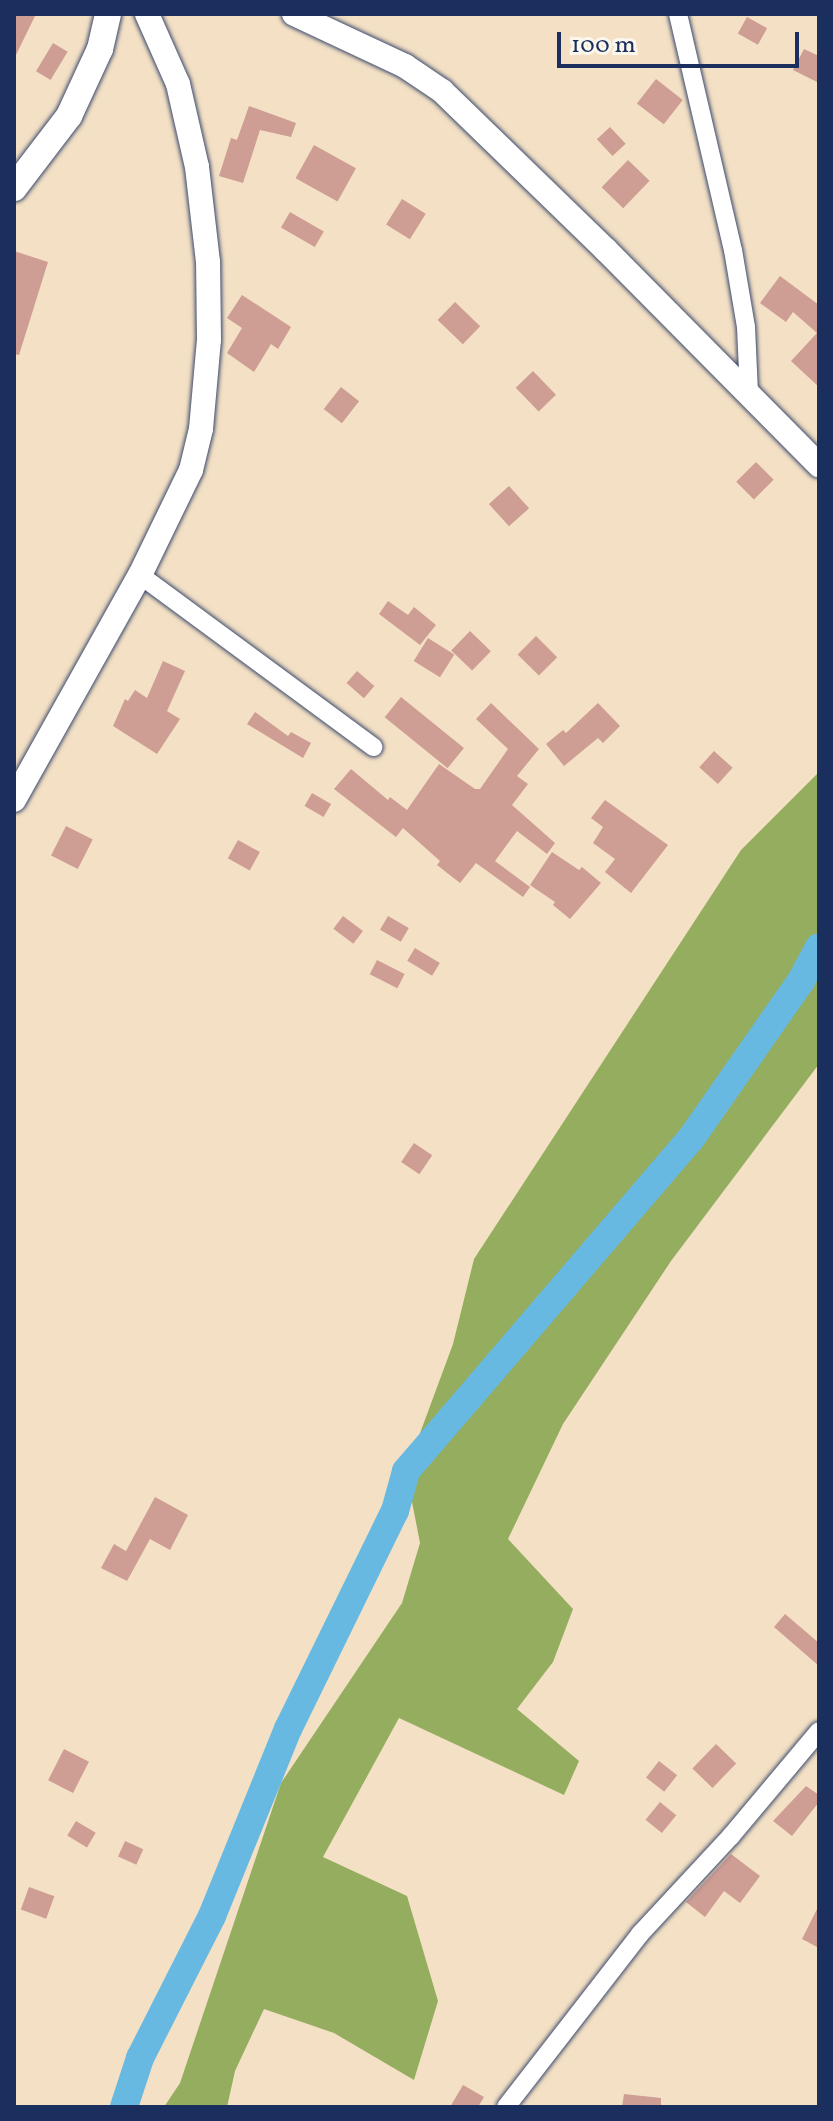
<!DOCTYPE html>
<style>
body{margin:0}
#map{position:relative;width:833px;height:2121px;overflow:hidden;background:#f4e1c5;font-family:Vollkorn,serif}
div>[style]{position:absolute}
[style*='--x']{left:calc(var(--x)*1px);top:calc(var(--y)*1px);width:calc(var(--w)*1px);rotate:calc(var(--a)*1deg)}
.forest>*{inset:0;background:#95ad5f}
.river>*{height:28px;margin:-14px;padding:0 14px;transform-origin:14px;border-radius:14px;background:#67b9e2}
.building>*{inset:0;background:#ce9d93;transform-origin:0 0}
.roads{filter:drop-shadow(0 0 2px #3c4a6d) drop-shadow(0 0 2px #3c4a6d)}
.minor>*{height:18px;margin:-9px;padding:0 9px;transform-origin:9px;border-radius:9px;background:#fff}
.tertiary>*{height:24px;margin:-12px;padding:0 12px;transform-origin:12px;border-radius:12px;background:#fff}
.secondary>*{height:26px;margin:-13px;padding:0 13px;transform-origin:13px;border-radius:13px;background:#fff}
span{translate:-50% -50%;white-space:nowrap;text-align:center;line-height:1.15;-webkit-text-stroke:6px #fbf7ec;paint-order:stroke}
.frame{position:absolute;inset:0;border:16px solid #1b2f5e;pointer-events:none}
.scale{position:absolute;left:557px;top:32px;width:242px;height:36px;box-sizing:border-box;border:4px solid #1b2f5e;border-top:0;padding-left:10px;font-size:24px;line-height:28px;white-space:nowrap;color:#1b2f5e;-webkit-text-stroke:6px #fbf7ec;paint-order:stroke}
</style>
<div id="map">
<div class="forest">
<i style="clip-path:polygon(819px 772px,819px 1064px,671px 1261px,563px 1424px,508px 1539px,573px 1609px,553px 1662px,517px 1709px,579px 1761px,564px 1795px,399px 1718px,323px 1857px,407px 1896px,438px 2001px,414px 2080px,334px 2033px,264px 2009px,235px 2071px,227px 2107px,164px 2107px,180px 2083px,281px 1783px,402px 1603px,420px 1543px,406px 1471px,453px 1344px,474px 1259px,741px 850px)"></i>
</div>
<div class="river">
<i style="--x:124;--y:2107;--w:52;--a:-71.9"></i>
<i style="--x:140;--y:2058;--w:159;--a:-63.1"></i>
<i style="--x:212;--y:1916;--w:202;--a:-67.9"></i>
<i style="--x:288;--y:1729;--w:243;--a:-63.9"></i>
<i style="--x:395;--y:1511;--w:41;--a:-74.6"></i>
<i style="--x:406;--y:1471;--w:436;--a:-49.4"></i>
<i style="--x:690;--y:1140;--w:194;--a:-55.1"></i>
<i style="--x:801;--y:981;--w:38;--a:-62"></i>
</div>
<div class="building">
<i style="clip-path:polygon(14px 14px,36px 14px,14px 59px)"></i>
<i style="left:747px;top:17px;width:23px;height:19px;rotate:29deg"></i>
<i style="left:53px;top:43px;width:17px;height:33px;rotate:31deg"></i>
<i style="clip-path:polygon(804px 49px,819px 56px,819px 83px,793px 70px)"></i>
<i style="left:656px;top:79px;width:34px;height:31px;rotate:38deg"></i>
<i style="clip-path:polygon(249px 106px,296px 123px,291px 137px,260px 130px,243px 183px,219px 176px,231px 138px,237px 140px)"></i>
<i style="left:610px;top:127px;width:23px;height:18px;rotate:47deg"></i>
<i style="left:314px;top:145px;width:48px;height:38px;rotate:29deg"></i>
<i style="left:628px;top:160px;width:30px;height:38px;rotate:44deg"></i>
<i style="left:402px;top:199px;width:28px;height:30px;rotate:32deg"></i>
<i style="left:290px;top:212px;width:39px;height:18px;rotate:30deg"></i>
<i style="clip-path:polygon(14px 251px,48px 262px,19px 355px,14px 354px)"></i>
<i style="clip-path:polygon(780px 276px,819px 305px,819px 387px,791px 361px,817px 333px,793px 312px,786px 322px,760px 303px)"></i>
<i style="clip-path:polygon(242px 295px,291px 327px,278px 349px,271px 344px,254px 372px,227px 353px,242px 328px,227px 318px)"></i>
<i style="left:455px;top:302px;width:35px;height:25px;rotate:44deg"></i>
<i style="left:533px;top:371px;width:33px;height:24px;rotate:46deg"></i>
<i style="left:341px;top:387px;width:23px;height:28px;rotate:38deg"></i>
<i style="left:756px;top:462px;width:25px;height:28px;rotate:45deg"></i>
<i style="left:509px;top:486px;width:30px;height:27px;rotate:48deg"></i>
<i style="clip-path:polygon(388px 601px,408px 615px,414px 607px,436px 625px,420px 645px,379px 614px)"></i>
<i style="left:470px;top:631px;width:29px;height:27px;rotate:44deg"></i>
<i style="left:536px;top:636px;width:30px;height:26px;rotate:45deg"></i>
<i style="left:428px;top:638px;width:31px;height:27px;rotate:32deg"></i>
<i style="clip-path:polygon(163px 661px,185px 671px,167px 711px,180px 719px,157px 754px,113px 726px,125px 699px,128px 701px,135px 690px,147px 698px)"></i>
<i style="left:357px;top:671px;width:23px;height:16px;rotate:41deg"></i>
<i style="left:401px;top:697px;width:81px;height:26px;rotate:39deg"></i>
<i style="clip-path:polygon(491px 703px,539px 749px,517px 776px,528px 784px,512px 805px,555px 843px,547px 854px,517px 831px,495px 861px,530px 887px,523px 897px,476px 863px,460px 883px,437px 865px,440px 861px,403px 828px,396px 837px,334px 789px,351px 769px,388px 800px,390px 797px,407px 810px,439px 764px,475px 789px,480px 789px,508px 749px,476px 719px)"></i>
<i style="clip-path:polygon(598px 703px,620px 726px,603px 743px,598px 738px,564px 766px,546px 744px,563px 730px,566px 733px)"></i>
<i style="clip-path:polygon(255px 712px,288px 736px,291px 732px,311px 743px,303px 758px,247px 724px)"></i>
<i style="left:714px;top:751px;width:25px;height:22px;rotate:42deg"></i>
<i style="left:312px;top:793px;width:22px;height:15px;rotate:30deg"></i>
<i style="clip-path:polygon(605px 800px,668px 845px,631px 893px,605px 872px,615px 859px,593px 843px,603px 827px,591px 818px)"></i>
<i style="left:66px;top:826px;width:30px;height:33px;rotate:27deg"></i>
<i style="left:238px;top:840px;width:25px;height:21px;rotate:29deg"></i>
<i style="clip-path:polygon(552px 852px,579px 870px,582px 867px,601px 883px,570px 919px,553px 905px,555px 902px,530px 885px)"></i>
<i style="left:343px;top:916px;width:25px;height:16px;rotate:37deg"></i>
<i style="left:388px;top:916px;width:24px;height:16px;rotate:30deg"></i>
<i style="left:415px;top:948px;width:29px;height:15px;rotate:31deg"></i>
<i style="left:377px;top:960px;width:31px;height:16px;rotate:27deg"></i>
<i style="left:414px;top:1143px;width:22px;height:23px;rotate:34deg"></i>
<i style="clip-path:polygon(155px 1497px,188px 1515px,170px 1550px,150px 1539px,127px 1581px,101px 1568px,114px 1544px,126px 1551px)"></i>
<i style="clip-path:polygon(785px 1614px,819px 1643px,819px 1666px,774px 1627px)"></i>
<i style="left:716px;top:1744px;width:28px;height:34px;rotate:44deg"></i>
<i style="left:64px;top:1749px;width:28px;height:35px;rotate:27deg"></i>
<i style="left:659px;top:1761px;width:23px;height:21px;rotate:38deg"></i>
<i style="clip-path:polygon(806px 1786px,819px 1795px,819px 1802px,792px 1836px,773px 1821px)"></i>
<i style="left:660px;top:1802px;width:21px;height:23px;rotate:39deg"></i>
<i style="left:76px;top:1821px;width:23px;height:17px;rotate:31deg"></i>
<i style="left:125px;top:1841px;width:20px;height:17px;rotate:24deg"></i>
<i style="clip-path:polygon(731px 1854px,760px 1876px,740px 1903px,724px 1891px,705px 1917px,686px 1902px)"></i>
<i style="left:29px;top:1887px;width:27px;height:24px;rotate:20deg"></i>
<i style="clip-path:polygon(819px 1905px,819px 1948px,802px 1939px)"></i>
<i style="clip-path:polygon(463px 2085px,484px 2097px,478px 2107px,450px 2107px)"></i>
<i style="clip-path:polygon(624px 2094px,661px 2098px,661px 2107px,622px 2107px)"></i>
</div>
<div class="roads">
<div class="minor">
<i style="--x:678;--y:14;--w:242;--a:76.9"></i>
<i style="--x:733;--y:250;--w:78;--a:80.4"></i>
<i style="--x:746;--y:327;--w:67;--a:87.4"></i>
<i style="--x:140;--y:575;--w:290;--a:36.4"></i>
<i style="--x:506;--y:2107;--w:219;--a:-52.2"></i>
<i style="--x:640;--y:1934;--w:134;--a:-47.1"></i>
<i style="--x:731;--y:1836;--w:137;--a:-50"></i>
</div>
<div class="tertiary">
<i style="--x:294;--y:14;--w:123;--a:25.1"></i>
<i style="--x:405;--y:66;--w:45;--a:34"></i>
<i style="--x:442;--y:91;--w:228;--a:44.1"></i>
<i style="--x:606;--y:250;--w:303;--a:45.3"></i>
<i style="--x:14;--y:800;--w:258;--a:-60.8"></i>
<i style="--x:140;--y:575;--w:117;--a:-64.1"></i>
<i style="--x:191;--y:470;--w:42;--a:-76.3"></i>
<i style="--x:201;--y:429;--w:89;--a:-84.9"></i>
<i style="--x:209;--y:340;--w:78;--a:-90.7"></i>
<i style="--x:208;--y:262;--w:96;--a:-96.6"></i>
<i style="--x:197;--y:167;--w:85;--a:-102.9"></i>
<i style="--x:178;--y:84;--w:77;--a:-113.9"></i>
</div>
<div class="secondary">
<i style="--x:14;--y:188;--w:91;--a:-52.6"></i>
<i style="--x:69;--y:116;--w:74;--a:-65.2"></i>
<i style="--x:100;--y:49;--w:36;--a:-77"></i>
</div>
</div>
<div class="frame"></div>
<div class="scale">100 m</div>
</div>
